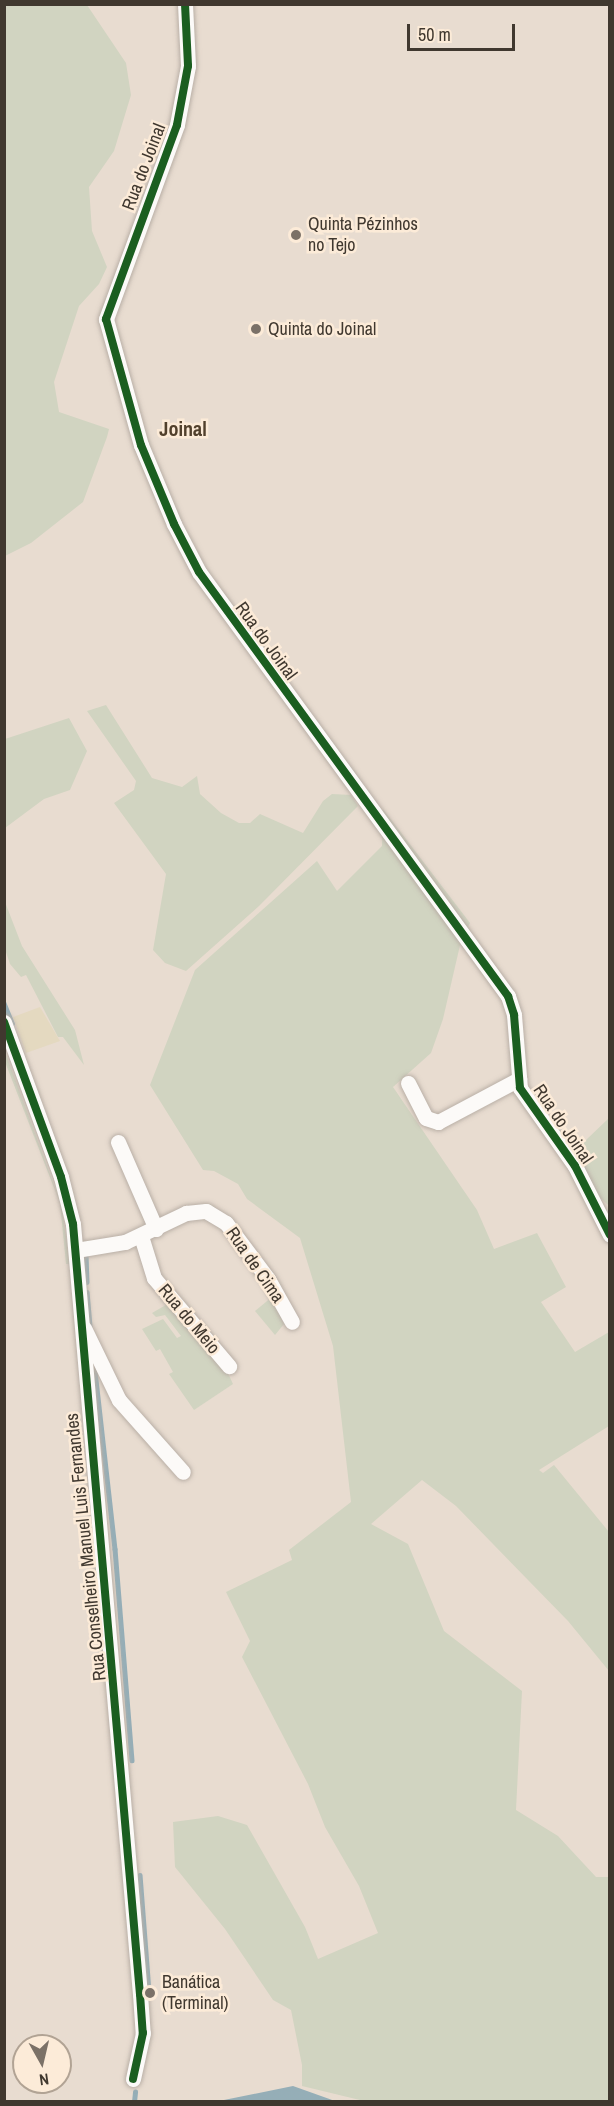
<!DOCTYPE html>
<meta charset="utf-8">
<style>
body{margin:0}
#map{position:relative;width:614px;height:2106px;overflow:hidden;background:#e8dcd0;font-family:"Archivo Narrow",sans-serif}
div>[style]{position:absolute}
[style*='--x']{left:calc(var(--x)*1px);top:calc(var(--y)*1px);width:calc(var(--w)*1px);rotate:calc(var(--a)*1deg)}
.green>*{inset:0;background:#d1d4c1}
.sand>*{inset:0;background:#e4d9c0}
.water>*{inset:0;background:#95aeb7}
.stream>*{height:4.5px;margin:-2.25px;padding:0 2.25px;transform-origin:2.25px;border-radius:2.25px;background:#95aeb7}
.roads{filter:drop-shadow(0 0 2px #b9afa6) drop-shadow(0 0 2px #b9afa6)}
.minor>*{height:15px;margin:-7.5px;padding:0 7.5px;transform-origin:7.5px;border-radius:7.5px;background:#fcfaf8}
.cycleway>*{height:8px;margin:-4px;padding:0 4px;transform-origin:4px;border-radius:4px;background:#1b5e20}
.dots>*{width:16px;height:16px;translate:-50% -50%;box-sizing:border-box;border:3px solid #fcebd8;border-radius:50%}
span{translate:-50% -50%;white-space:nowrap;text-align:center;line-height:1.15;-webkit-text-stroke:5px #fcebd8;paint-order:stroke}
.street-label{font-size:18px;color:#40382f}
.poi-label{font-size:18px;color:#40382f}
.left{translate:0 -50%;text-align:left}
.neighbourhood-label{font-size:20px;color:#51402c;font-weight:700}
.frame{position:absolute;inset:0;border:6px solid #40382f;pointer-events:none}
.north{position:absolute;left:12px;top:2034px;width:60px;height:60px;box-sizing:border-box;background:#fcebd8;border:2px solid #b1a394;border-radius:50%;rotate:172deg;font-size:16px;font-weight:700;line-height:24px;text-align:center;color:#40382f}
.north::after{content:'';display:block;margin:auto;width:21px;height:27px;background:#7b7167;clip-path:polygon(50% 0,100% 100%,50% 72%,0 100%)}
.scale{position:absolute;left:407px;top:24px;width:108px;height:27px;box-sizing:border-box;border:3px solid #40382f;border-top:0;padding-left:8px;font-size:18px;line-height:21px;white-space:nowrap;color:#40382f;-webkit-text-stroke:4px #fcebd8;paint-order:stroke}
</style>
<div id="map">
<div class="green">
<i style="clip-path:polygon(5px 4px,87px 5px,126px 63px,131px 95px,114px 151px,89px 187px,92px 231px,107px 267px,99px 284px,79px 306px,54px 382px,59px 412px,109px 429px,107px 437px,83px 502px,31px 543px,5px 556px)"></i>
<i style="clip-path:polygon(106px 705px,152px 778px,182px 787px,197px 776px,200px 794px,221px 813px,239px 823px,250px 823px,260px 814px,303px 833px,323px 801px,332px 794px,351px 795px,358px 806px,259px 906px,186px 971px,165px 963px,153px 950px,166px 874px,114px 803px,134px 790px,136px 781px,87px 711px)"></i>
<i style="clip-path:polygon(69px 718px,87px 751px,70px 790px,44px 799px,5px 828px,5px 739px)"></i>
<i style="clip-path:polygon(383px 809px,470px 923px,461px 941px,443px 1019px,431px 1053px,393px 1087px,477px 1210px,494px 1249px,537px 1233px,566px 1287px,541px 1302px,575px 1352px,609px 1332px,609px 1426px,539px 1470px,543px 1473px,554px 1465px,609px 1532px,609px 1671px,568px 1621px,456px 1506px,422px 1480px,371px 1524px,408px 1544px,444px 1631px,522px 1691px,516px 1810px,558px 1836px,596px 1877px,609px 1877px,609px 2101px,364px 2101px,302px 2086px,302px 2065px,291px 2010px,273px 2000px,225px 1929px,175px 1867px,173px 1822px,218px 1816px,247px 1825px,305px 1927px,318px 1959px,378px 1933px,359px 1886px,325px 1827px,308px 1784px,242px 1657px,250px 1641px,226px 1592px,292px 1560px,289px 1550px,351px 1502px,333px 1346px,300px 1238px,247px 1199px,238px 1184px,214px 1171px,203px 1170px,150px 1085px,195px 970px,317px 861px,337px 891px,382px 846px)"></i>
<i style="clip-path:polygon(5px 902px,22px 946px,75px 1030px,84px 1065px,63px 1037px,58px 1037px,26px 975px,21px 977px,10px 964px,5px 949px)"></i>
<i style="clip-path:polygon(4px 1049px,61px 1204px,70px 1264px,66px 1264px,60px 1203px,5px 1062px)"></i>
<i style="clip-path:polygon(609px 1118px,609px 1206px,563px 1162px)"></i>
<i style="clip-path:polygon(272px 1297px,284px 1324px,275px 1335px,255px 1311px)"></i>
<i style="clip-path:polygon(171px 1302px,226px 1369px,233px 1384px,194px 1410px,169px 1374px,173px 1372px,160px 1349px,156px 1351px,142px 1329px,163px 1319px,177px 1338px,181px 1336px,165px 1315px,156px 1317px,152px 1313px)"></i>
</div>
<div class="sand">
<i style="clip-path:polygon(40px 1007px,60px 1041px,26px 1053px,13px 1017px)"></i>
</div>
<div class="water">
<i style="clip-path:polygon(293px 2086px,335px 2101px,219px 2101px)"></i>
</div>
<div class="stream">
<i style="--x:4;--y:1003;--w:22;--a:68"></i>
<i style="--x:86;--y:1255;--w:27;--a:88"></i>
<i style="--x:87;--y:1292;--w:34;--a:85"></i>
<i style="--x:94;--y:1362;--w:188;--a:83.6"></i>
<i style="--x:115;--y:1549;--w:212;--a:85.4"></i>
<i style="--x:140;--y:1875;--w:117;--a:85.6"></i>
<i style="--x:134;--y:2102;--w:10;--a:-84"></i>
</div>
<div class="roads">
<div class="minor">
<i style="--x:185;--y:4;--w:62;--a:87.2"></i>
<i style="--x:188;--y:66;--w:60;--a:100.6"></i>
<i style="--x:177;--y:125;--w:207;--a:110.1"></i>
<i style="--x:106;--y:319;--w:131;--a:74.5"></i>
<i style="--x:141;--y:445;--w:86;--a:67.3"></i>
<i style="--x:174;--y:524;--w:54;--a:62.5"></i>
<i style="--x:199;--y:572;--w:525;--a:53.92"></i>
<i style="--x:508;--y:996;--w:20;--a:72"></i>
<i style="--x:514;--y:1015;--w:73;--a:85.3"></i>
<i style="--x:520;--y:1088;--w:95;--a:54.8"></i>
<i style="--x:575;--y:1166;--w:77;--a:63.1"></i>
<i style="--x:4;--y:1022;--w:165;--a:69.8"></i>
<i style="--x:61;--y:1177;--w:49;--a:75.7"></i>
<i style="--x:73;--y:1224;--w:773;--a:85.03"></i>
<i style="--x:140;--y:1994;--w:39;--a:86"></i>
<i style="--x:143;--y:2033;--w:47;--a:102.3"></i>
<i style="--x:408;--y:1083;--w:39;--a:63"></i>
<i style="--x:426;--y:1118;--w:13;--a:18"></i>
<i style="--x:438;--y:1122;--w:92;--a:-28"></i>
<i style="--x:118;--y:1142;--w:95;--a:66.4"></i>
<i style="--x:141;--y:1236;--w:44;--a:72.8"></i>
<i style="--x:154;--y:1278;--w:116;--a:49.6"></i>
<i style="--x:76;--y:1250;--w:50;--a:-9.3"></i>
<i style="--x:125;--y:1242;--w:68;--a:-25.4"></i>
<i style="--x:186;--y:1213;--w:20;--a:-6"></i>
<i style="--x:206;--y:1211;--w:23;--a:31"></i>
<i style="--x:226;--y:1223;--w:70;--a:53.1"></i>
<i style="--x:268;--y:1279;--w:49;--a:60.8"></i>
<i style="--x:84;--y:1328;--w:80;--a:64.1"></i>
<i style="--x:119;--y:1400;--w:96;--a:48.4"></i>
</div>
</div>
<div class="cycleway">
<i style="--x:185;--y:4;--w:62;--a:87.2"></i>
<i style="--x:188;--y:66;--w:60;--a:100.6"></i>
<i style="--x:177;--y:125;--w:207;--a:110.1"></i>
<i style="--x:106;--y:319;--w:131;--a:74.5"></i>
<i style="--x:141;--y:445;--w:86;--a:67.3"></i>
<i style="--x:174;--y:524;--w:54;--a:62.5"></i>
<i style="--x:199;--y:572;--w:525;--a:53.92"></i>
<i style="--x:508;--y:996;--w:20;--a:72"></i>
<i style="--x:514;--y:1015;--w:73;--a:85.3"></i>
<i style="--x:520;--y:1088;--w:95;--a:54.8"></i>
<i style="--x:575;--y:1166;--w:77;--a:63.1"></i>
<i style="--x:4;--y:1022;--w:165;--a:69.8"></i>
<i style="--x:61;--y:1177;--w:49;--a:75.7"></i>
<i style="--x:73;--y:1224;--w:773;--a:85.03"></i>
<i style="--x:140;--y:1994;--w:39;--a:86"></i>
<i style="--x:143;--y:2033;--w:47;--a:102.3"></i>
</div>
<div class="dots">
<i style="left:296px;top:235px;background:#7b7167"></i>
<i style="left:256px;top:329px;background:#7b7167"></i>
<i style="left:150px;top:1993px;background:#7b7167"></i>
</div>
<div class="street-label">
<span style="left:144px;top:167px;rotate:-69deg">Rua do Joinal</span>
<span style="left:266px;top:641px;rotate:54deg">Rua do Joinal</span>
<span style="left:563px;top:1124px;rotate:56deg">Rua do Joinal</span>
<span style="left:255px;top:1265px;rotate:55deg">Rua de Cima</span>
<span style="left:189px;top:1319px;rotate:50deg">Rua do Meio</span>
<span style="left:86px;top:1547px;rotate:-96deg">Rua Conselheiro Manuel Luis Fernandes</span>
</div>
<div class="poi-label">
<span class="left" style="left:308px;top:235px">Quinta Pézinhos<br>no Tejo</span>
<span class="left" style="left:268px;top:329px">Quinta do Joinal</span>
<span class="left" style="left:162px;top:1993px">Banática<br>(Terminal)</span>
</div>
<div class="neighbourhood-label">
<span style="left:183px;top:428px">Joinal</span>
</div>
<div class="frame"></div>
<div class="north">N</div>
<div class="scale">50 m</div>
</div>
